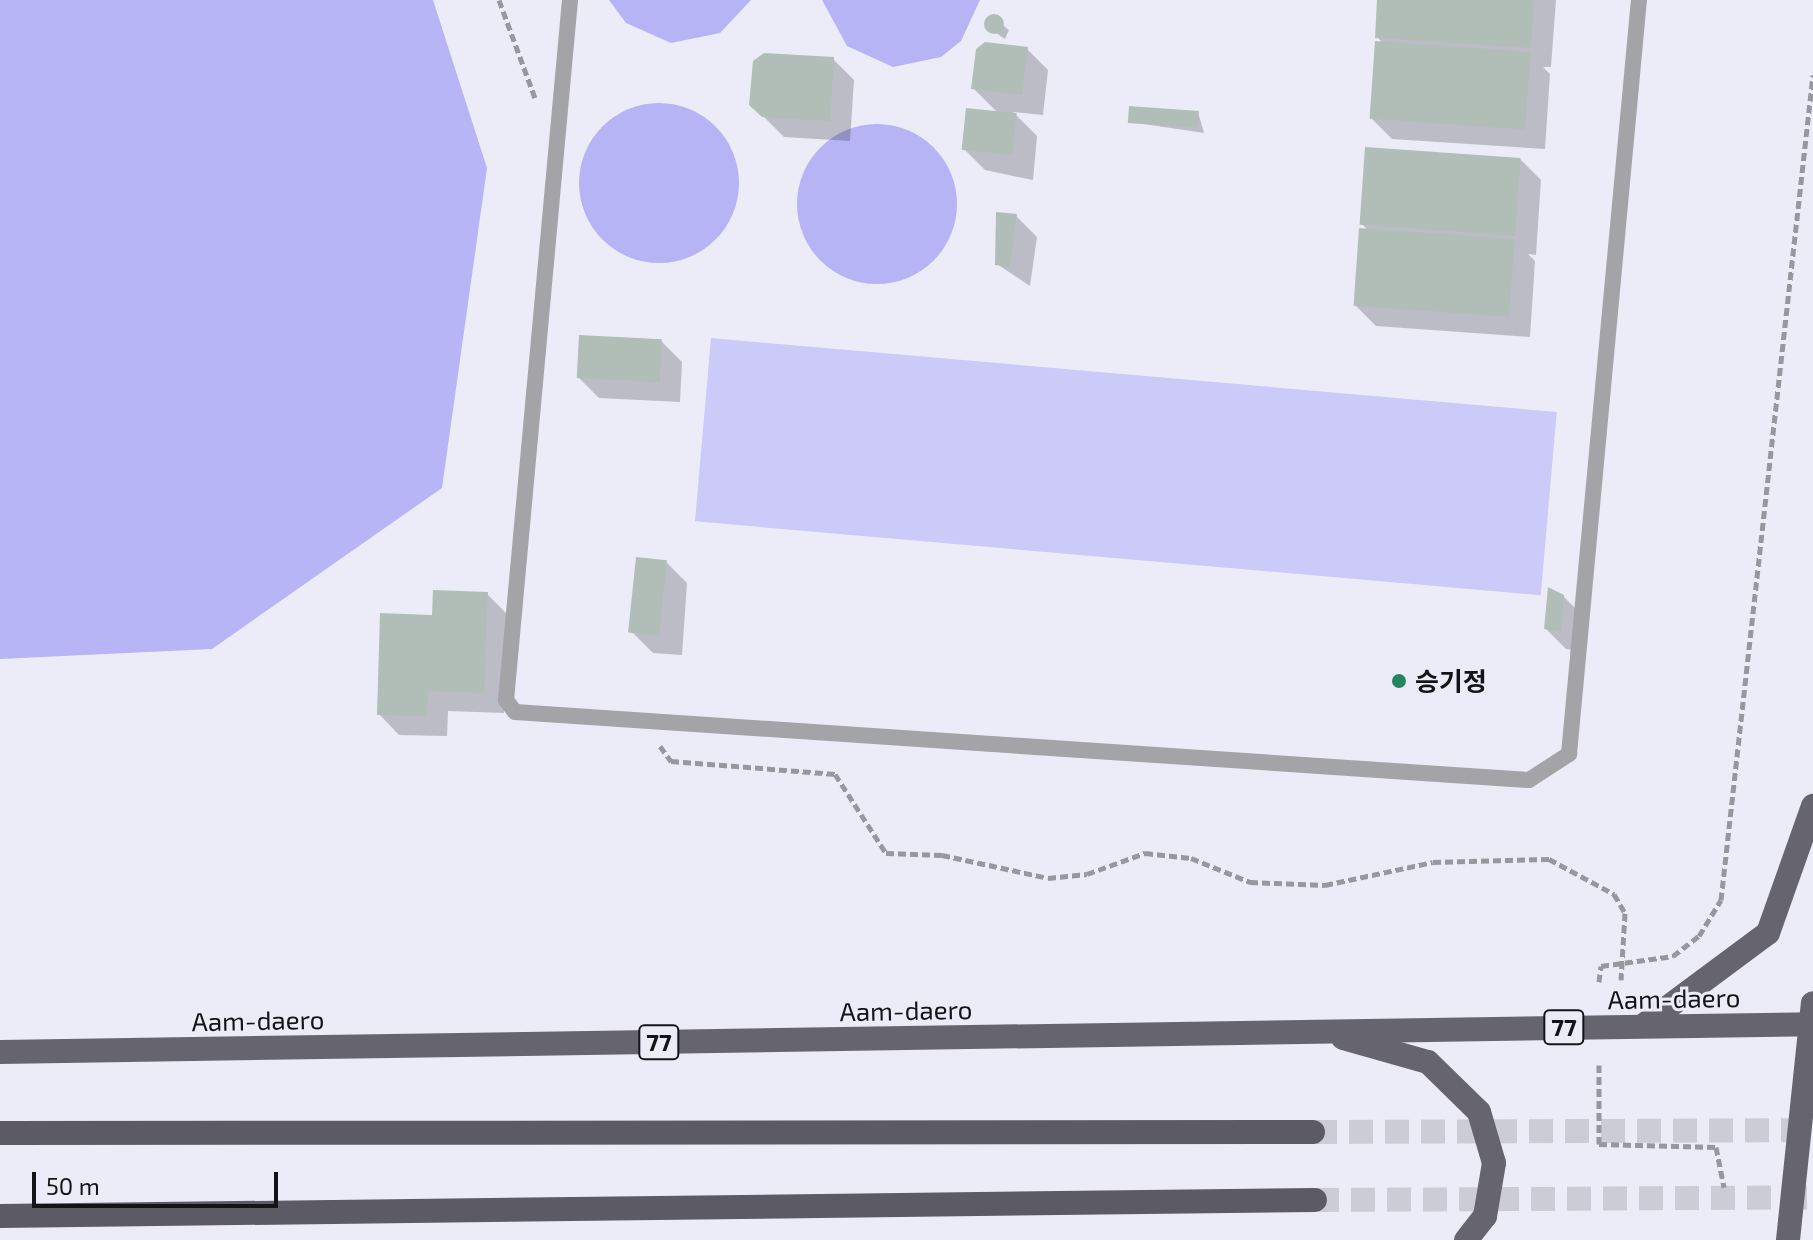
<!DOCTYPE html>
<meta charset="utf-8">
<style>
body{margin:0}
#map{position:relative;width:1813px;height:1240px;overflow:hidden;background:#ececf9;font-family:"Exo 2","Noto Sans KR",sans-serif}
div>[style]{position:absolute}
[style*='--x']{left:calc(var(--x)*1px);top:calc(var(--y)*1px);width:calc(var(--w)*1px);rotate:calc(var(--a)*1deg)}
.green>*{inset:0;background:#cccaf9;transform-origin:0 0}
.forest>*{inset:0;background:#b8b5f6}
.water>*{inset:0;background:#b7b4f5}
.round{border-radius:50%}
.shadow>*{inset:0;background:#0003}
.building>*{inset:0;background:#b1beb7;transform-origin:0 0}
.trunk-tunnel>*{height:24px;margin-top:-12px;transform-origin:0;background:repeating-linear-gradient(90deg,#ccccd7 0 24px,transparent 0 36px)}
.path>*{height:5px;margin-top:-2.5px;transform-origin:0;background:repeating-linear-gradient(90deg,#9797a0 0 8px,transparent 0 12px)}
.service>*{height:16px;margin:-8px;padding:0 8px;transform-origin:8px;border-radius:8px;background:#a3a3a8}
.primary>*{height:24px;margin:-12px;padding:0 12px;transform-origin:12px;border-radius:12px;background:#66656f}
.trunk>*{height:24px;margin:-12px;padding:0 12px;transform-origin:12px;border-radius:12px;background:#5b5a65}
.dots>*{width:22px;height:22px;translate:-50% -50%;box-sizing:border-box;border:4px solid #ececf9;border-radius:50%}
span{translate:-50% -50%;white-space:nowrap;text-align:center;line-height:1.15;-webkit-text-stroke:6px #ececf9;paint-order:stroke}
.shield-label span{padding:2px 6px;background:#ececf9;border:2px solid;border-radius:6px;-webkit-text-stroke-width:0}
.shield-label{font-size:24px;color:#141418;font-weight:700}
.poi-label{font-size:26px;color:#141418;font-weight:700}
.left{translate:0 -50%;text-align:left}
.street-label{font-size:26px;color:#141418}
.scale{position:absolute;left:32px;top:1172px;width:246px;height:36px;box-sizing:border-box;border:4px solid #141418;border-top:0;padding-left:10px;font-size:24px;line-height:28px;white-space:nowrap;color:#141418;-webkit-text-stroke:6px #ececf9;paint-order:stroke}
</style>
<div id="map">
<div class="green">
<i style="left:711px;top:338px;width:849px;height:184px;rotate:5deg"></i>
</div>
<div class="forest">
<i style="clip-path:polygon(0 0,433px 0,487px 168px,442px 488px,212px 649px,0 659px)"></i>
</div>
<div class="water">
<i style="clip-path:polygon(609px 0,751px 0,720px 33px,671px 43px,626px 23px)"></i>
<i style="clip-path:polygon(822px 0,980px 0,961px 41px,941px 57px,893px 67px,847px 46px)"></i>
<i class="round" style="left:579px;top:103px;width:160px;height:160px"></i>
<i class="round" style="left:797px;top:124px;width:160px;height:160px"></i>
</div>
<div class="shadow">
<i style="clip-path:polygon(1380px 0,1556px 0,1551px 67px,1543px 67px,1550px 74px,1545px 149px,1392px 139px,1371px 118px,1384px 44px,1377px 37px)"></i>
<i style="clip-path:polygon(992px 17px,1009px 30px,1005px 39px,987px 27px)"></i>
<i style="clip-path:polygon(1027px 49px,1048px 70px,1043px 115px,1013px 112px,1037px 136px,1033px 180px,985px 170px,964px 149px,998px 113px,973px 88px)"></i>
<i style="clip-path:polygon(833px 59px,854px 80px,850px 141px,784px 137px,751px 104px)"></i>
<i style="clip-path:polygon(1198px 112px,1204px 133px,1130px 122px)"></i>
<i style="clip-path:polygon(1520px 159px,1541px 180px,1536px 255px,1528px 254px,1535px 261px,1530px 337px,1376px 326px,1356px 306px,1369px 231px,1362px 224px)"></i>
<i style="clip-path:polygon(1016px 216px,1037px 237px,1030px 286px,997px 264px)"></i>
<i style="clip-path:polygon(661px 341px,682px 362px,680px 402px,599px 398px,578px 377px)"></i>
<i style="clip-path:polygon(666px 562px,687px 583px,682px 655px,653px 653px,632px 632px)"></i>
<i style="clip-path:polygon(487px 594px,508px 615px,504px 713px,448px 711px,447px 736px,399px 735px,379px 714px,434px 617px)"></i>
<i style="clip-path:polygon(1563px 596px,1584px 617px,1581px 651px,1566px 649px,1546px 629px)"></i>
</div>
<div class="building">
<i style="clip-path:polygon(1377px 0,1534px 0,1531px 48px,1375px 38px)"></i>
<i class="round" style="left:984px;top:14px;width:20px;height:20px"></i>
<i style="left:1375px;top:41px;width:156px;height:78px;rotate:4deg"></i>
<i style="clip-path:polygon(985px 42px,1028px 47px,1022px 95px,971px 89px,976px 49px)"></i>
<i style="clip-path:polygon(764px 53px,834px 57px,830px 121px,762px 117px,749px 105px,753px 61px)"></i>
<i style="left:1129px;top:106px;width:70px;height:17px;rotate:4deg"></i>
<i style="left:966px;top:108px;width:51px;height:42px;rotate:6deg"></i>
<i style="left:1365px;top:147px;width:156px;height:78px;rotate:4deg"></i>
<i style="clip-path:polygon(996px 212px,1017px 214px,1010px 267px,995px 265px)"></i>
<i style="left:1359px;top:228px;width:156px;height:78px;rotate:4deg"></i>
<i style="left:579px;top:335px;width:83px;height:43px;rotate:3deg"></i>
<i style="left:636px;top:557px;width:31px;height:76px;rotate:6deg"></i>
<i style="clip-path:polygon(1548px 587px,1564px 595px,1561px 631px,1544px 629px)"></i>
<i style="clip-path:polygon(433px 590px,488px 592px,484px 693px,428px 691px,427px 716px,377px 715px,380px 613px,432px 615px)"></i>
</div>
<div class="trunk-tunnel">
<i style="--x:1313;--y:1132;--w:500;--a:-0.23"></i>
<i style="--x:1315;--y:1200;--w:498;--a:-0.3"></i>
</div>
<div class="path">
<i style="--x:499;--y:0;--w:104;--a:69.8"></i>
<i style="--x:660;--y:746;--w:19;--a:54"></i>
<i style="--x:671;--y:761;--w:165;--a:4.5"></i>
<i style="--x:835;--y:774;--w:94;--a:57.2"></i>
<i style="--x:886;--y:853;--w:56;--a:2"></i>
<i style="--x:942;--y:855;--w:108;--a:12.2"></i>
<i style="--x:1048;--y:878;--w:39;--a:-6"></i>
<i style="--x:1087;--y:874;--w:62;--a:-19.9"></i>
<i style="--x:1145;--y:853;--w:46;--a:6.2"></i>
<i style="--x:1191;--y:858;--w:64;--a:22.1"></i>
<i style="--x:1250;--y:882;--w:75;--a:2.3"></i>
<i style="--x:1325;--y:885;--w:110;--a:-12"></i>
<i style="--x:1433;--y:862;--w:116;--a:-1.5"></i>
<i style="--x:1549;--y:859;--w:74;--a:28.3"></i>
<i style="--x:1614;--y:894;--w:22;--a:60"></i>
<i style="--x:1625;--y:913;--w:67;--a:93.4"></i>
<i style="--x:1599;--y:982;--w:16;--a:-83"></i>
<i style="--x:1601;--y:966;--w:73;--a:-7.9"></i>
<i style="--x:1673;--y:956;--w:33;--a:-38"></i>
<i style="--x:1699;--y:936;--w:42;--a:-58.6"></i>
<i style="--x:1721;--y:900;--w:830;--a:-83.64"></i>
<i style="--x:1599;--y:1065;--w:79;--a:90"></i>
<i style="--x:1599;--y:1144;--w:117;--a:1.5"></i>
<i style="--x:1716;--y:1147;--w:41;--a:78.7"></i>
</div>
<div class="service">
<i style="--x:570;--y:0;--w:703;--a:95.22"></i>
<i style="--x:506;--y:700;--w:15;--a:53"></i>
<i style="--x:515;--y:712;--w:1016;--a:3.84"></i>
<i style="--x:1529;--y:780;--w:48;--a:-33"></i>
<i style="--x:1569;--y:754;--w:757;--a:-84.7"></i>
</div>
<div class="primary">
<i style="--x:1644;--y:1025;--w:154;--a:-36.6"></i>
<i style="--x:1768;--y:933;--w:135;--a:-70.5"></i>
<i style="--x:1343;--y:1038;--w:88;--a:15.8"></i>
<i style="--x:1428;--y:1062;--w:71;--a:44.4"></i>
<i style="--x:1479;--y:1112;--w:53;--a:73.6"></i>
<i style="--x:1494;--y:1163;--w:54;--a:99.6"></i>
<i style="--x:1485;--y:1216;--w:31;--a:128"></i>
<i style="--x:0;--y:1052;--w:1813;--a:-0.88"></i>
<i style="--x:1788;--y:1240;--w:238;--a:-84"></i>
</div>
<div class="trunk">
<i style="--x:0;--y:1133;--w:1313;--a:-0.04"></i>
<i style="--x:0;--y:1216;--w:1315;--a:-0.7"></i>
</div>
<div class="dots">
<i style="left:1399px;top:681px;background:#23855f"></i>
</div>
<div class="shield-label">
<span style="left:1564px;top:1027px">77</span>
<span style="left:659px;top:1042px">77</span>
</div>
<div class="poi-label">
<span class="left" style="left:1415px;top:681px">승기정</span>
</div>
<div class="street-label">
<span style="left:1674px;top:998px;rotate:-1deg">Aam-daero</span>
<span style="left:906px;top:1010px;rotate:-1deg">Aam-daero</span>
<span style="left:258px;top:1020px;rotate:-1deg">Aam-daero</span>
</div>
<div class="scale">50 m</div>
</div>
